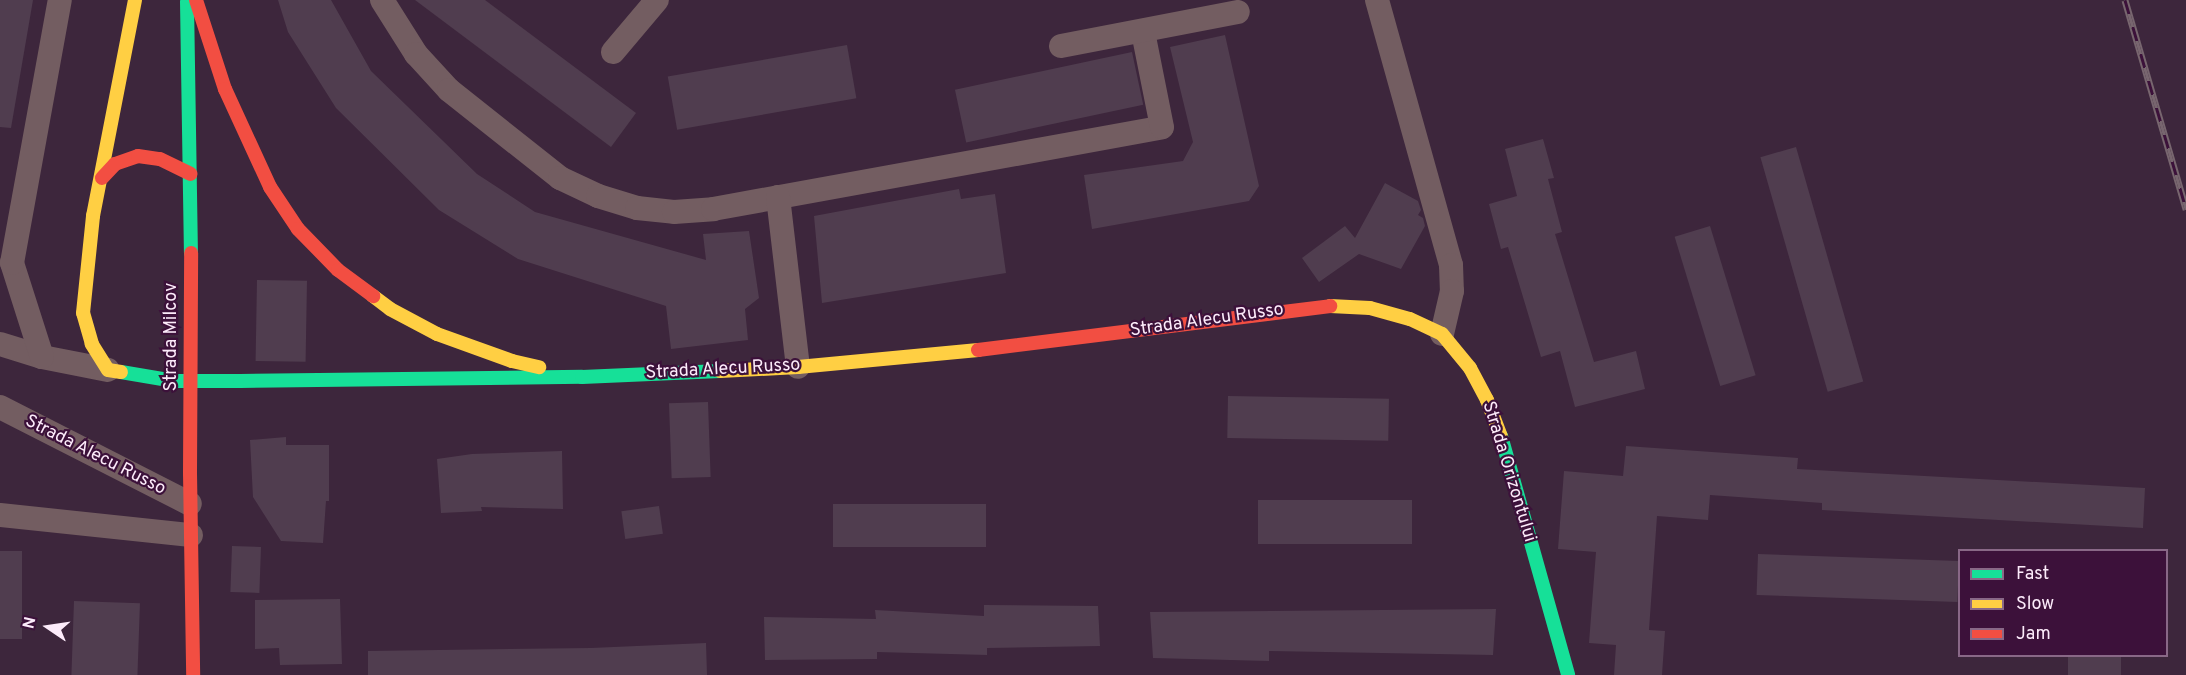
<!DOCTYPE html>
<style>
body{margin:0}
#map{position:relative;width:2186px;height:675px;overflow:hidden;background:#3d263c;font-family:Overpass,sans-serif}
div>[style]{position:absolute}
[style*='--x']{left:calc(var(--x)*1px);top:calc(var(--y)*1px);width:calc(var(--w)*1px);rotate:calc(var(--a)*1deg)}
.building>*{inset:0;background:#503d4f;transform-origin:0 0}
.street>*{height:24px;margin:-12px;padding:0 12px;transform-origin:12px;border-radius:12px;background:#735d61}
.fast>*{height:14px;margin:-7px;padding:0 7px;transform-origin:7px;border-radius:7px;background:#16e098}
.slow>*{height:14px;margin:-7px;padding:0 7px;transform-origin:7px;border-radius:7px;background:#ffcf43}
.jam>*{height:14px;margin:-7px;padding:0 7px;transform-origin:7px;border-radius:7px;background:#f24e42}
.rail>*{height:7px;margin-top:-3.5px;transform-origin:0;background:repeating-linear-gradient(90deg,#3c113a 0 14px,#78666f 0 28px);box-sizing:border-box;border-block:2px solid #78666f}
.jam-bridge>*{height:14px;margin:-7px;padding:0 7px;transform-origin:7px;border-radius:7px;background:#f24e42}
span{translate:-50% -50%;white-space:nowrap;text-align:center;line-height:1.15;-webkit-text-stroke:4.5px #3c113a;paint-order:stroke}
.street-label{font-size:18px;color:#fcebfa}
.legend{position:absolute;left:1958px;top:549px;width:210px;height:108px;box-sizing:border-box;background:#3c113a;border:2px solid #896887;margin:0;padding:8px 10px;list-style:none;font-size:18px;color:#fcebfa}
.legend li{display:flex;align-items:center;gap:12px;height:30px}
.legend b{width:30px;border:2px solid #896887}
.north{position:absolute;left:18px;top:597px;width:60px;height:60px;-webkit-text-stroke:4px #3c113a;paint-order:stroke;rotate:283deg;font-size:16px;font-weight:700;line-height:24px;text-align:center;color:#fcebfa}
.north::after{content:'';display:block;margin:auto;width:21px;height:27px;background:#fcebfa;clip-path:polygon(50% 0,100% 100%,50% 72%,0 100%)}
</style>
<div id="map">
<div class="building">
<i style="clip-path:polygon(0 0,33px 0,11px 128px,0 127px)"></i>
<i style="clip-path:polygon(278px 0,331px 0,371px 71px,477px 174px,535px 212px,706px 260px,703px 234px,749px 231px,759px 298px,745px 309px,748px 340px,671px 349px,666px 306px,518px 259px,439px 210px,336px 108px,288px 32px)"></i>
<i style="clip-path:polygon(415px 0,485px 0,636px 113px,611px 147px)"></i>
<i style="clip-path:polygon(1225px 35px,1259px 186px,1249px 201px,1092px 229px,1084px 175px,1183px 161px,1193px 142px,1170px 47px)"></i>
<i style="left:847px;top:45px;width:54px;height:182px;rotate:80deg"></i>
<i style="left:1132px;top:52px;width:54px;height:181px;rotate:78deg"></i>
<i style="clip-path:polygon(1543px 139px,1554px 178px,1548px 179px,1562px 232px,1555px 234px,1594px 362px,1636px 351px,1645px 389px,1575px 407px,1560px 351px,1541px 357px,1508px 247px,1501px 249px,1489px 204px,1517px 196px,1505px 149px)"></i>
<i style="left:1796px;top:147px;width:244px;height:37px;rotate:74deg"></i>
<i style="clip-path:polygon(1385px 183px,1418px 201px,1421px 210px,1418px 215px,1423px 218px,1425px 226px,1401px 269px,1359px 254px,1319px 282px,1302px 258px,1345px 226px,1355px 238px)"></i>
<i style="clip-path:polygon(959px 189px,961px 199px,995px 194px,1006px 273px,822px 303px,814px 216px)"></i>
<i style="left:1710px;top:226px;width:156px;height:37px;rotate:73deg"></i>
<i style="left:257px;top:280px;width:50px;height:81px;rotate:1deg"></i>
<i style="left:1228px;top:396px;width:161px;height:42px;rotate:1deg"></i>
<i style="left:708px;top:402px;width:75px;height:39px;rotate:88deg"></i>
<i style="clip-path:polygon(286px 437px,286px 445px,329px 445px,329px 501px,326px 501px,323px 543px,281px 541px,253px 497px,250px 440px)"></i>
<i style="clip-path:polygon(1626px 446px,1798px 458px,1797px 469px,2145px 488px,2143px 528px,1822px 510px,1822px 503px,1710px 495px,1708px 520px,1657px 516px,1649px 630px,1665px 631px,1662px 675px,1614px 675px,1616px 645px,1589px 643px,1596px 552px,1558px 549px,1564px 471px,1623px 476px)"></i>
<i style="clip-path:polygon(562px 451px,563px 509px,481px 507px,482px 511px,441px 513px,437px 459px,472px 454px)"></i>
<i style="left:1258px;top:500px;width:154px;height:44px"></i>
<i style="left:986px;top:504px;width:43px;height:153px;rotate:90deg"></i>
<i style="left:659px;top:506px;width:28px;height:38px;rotate:82deg"></i>
<i style="left:232px;top:546px;width:29px;height:46px;rotate:2deg"></i>
<i style="left:0;top:551px;width:22px;height:88px"></i>
<i style="left:1758px;top:554px;width:201px;height:41px;rotate:2deg"></i>
<i style="clip-path:polygon(340px 599px,342px 664px,280px 665px,279px 648px,255px 649px,255px 600px)"></i>
<i style="left:74px;top:601px;width:66px;height:74px;rotate:2deg"></i>
<i style="clip-path:polygon(984px 605px,1098px 606px,1100px 646px,987px 648px,987px 655px,877px 652px,877px 659px,765px 660px,764px 617px,876px 619px,875px 610px,984px 616px)"></i>
<i style="clip-path:polygon(1496px 609px,1493px 655px,1269px 651px,1269px 661px,1153px 658px,1150px 612px)"></i>
<i style="clip-path:polygon(706px 643px,707px 675px,368px 675px,368px 651px,591px 648px)"></i>
<i style="left:2068px;top:656px;width:53px;height:19px"></i>
</div>
<div class="street">
<i style="--x:382;--y:0;--w:64;--a:57.8"></i>
<i style="--x:416;--y:54;--w:49;--a:47.5"></i>
<i style="--x:449;--y:90;--w:142;--a:38.4"></i>
<i style="--x:560;--y:178;--w:42;--a:25.3"></i>
<i style="--x:598;--y:196;--w:41;--a:17.1"></i>
<i style="--x:637;--y:208;--w:37;--a:6"></i>
<i style="--x:674;--y:212;--w:39;--a:-4"></i>
<i style="--x:713;--y:209;--w:456;--a:-10.3"></i>
<i style="--x:1162;--y:127;--w:97;--a:-101.3"></i>
<i style="--x:1377;--y:0;--w:275;--a:74.4"></i>
<i style="--x:1451;--y:265;--w:26;--a:88"></i>
<i style="--x:1452;--y:291;--w:44;--a:103.1"></i>
<i style="--x:1061;--y:46;--w:180;--a:-10.9"></i>
<i style="--x:613;--y:52;--w:68;--a:-49.8"></i>
<i style="--x:778;--y:197;--w:171;--a:83.3"></i>
<i style="--x:0;--y:344;--w:44;--a:17.2"></i>
<i style="--x:42;--y:357;--w:67;--a:11.1"></i>
<i style="--x:42;--y:357;--w:99;--a:-107.7"></i>
<i style="--x:12;--y:263;--w:267;--a:-79.7"></i>
<i style="--x:0;--y:407;--w:213;--a:27"></i>
<i style="--x:0;--y:515;--w:192;--a:6"></i>
</div>
<div class="fast">
<i style="--x:187;--y:2;--w:251;--a:89.1"></i>
<i style="--x:121;--y:372;--w:54;--a:9.6"></i>
<i style="--x:174;--y:381;--w:66;--a:0"></i>
<i style="--x:240;--y:381;--w:342;--a:-0.7"></i>
<i style="--x:582;--y:377;--w:138;--a:-2.5"></i>
<i style="--x:1501;--y:436;--w:248;--a:74.3"></i>
</div>
<div class="slow">
<i style="--x:373;--y:296;--w:21;--a:37"></i>
<i style="--x:390;--y:309;--w:53;--a:28"></i>
<i style="--x:437;--y:334;--w:80;--a:19.8"></i>
<i style="--x:512;--y:361;--w:28;--a:13"></i>
<i style="--x:1330;--y:306;--w:40;--a:2.9"></i>
<i style="--x:1370;--y:308;--w:41;--a:15.4"></i>
<i style="--x:1410;--y:319;--w:35;--a:25"></i>
<i style="--x:1442;--y:334;--w:44;--a:50.5"></i>
<i style="--x:1470;--y:368;--w:36;--a:62"></i>
<i style="--x:1487;--y:400;--w:39;--a:69"></i>
<i style="--x:720;--y:371;--w:78;--a:-2.9"></i>
<i style="--x:798;--y:367;--w:181;--a:-5.4"></i>
<i style="--x:121;--y:372;--w:13;--a:-171"></i>
<i style="--x:108;--y:370;--w:31;--a:-122"></i>
<i style="--x:92;--y:344;--w:32;--a:-106"></i>
<i style="--x:83;--y:313;--w:98;--a:-84.1"></i>
<i style="--x:93;--y:216;--w:220;--a:-79"></i>
</div>
<div class="jam">
<i style="--x:196;--y:0;--w:94;--a:72"></i>
<i style="--x:225;--y:89;--w:108;--a:65.3"></i>
<i style="--x:270;--y:187;--w:50;--a:56.3"></i>
<i style="--x:298;--y:229;--w:57;--a:45.7"></i>
<i style="--x:338;--y:270;--w:44;--a:36.6"></i>
<i style="--x:102;--y:178;--w:19;--a:-47"></i>
<i style="--x:115;--y:164;--w:24;--a:-19"></i>
<i style="--x:138;--y:156;--w:22;--a:8"></i>
<i style="--x:160;--y:159;--w:34;--a:26"></i>
<i style="--x:978;--y:350;--w:355;--a:-7.1"></i>
<i style="--x:190;--y:473;--w:202;--a:89.1"></i>
</div>
<div class="rail">
<i style="--x:2125;--y:0;--w:218;--a:73.7"></i>
</div>
<div class="jam-bridge">
<i style="--x:190;--y:473;--w:220;--a:-89.7"></i>
</div>
<div class="street-label">
<span style="left:1207px;top:321px;rotate:-8deg">Strada Alecu Russo</span>
<span style="left:172px;top:337px;rotate:-90deg">Strada Milcov</span>
<span style="left:723px;top:370px;rotate:-3deg">Strada Alecu Russo</span>
<span style="left:95px;top:456px;rotate:27deg">Strada Alecu Russo</span>
<span style="left:1508px;top:472px;rotate:73deg">Strada Orizontului</span>
</div>
<ul class="legend">
<li><b style="height:8px;background:#16e098"></b>Fast</li>
<li><b style="height:8px;background:#ffcf43"></b>Slow</li>
<li><b style="height:8px;background:#f24e42"></b>Jam</li>
</ul>
<div class="north">N</div>
</div>
